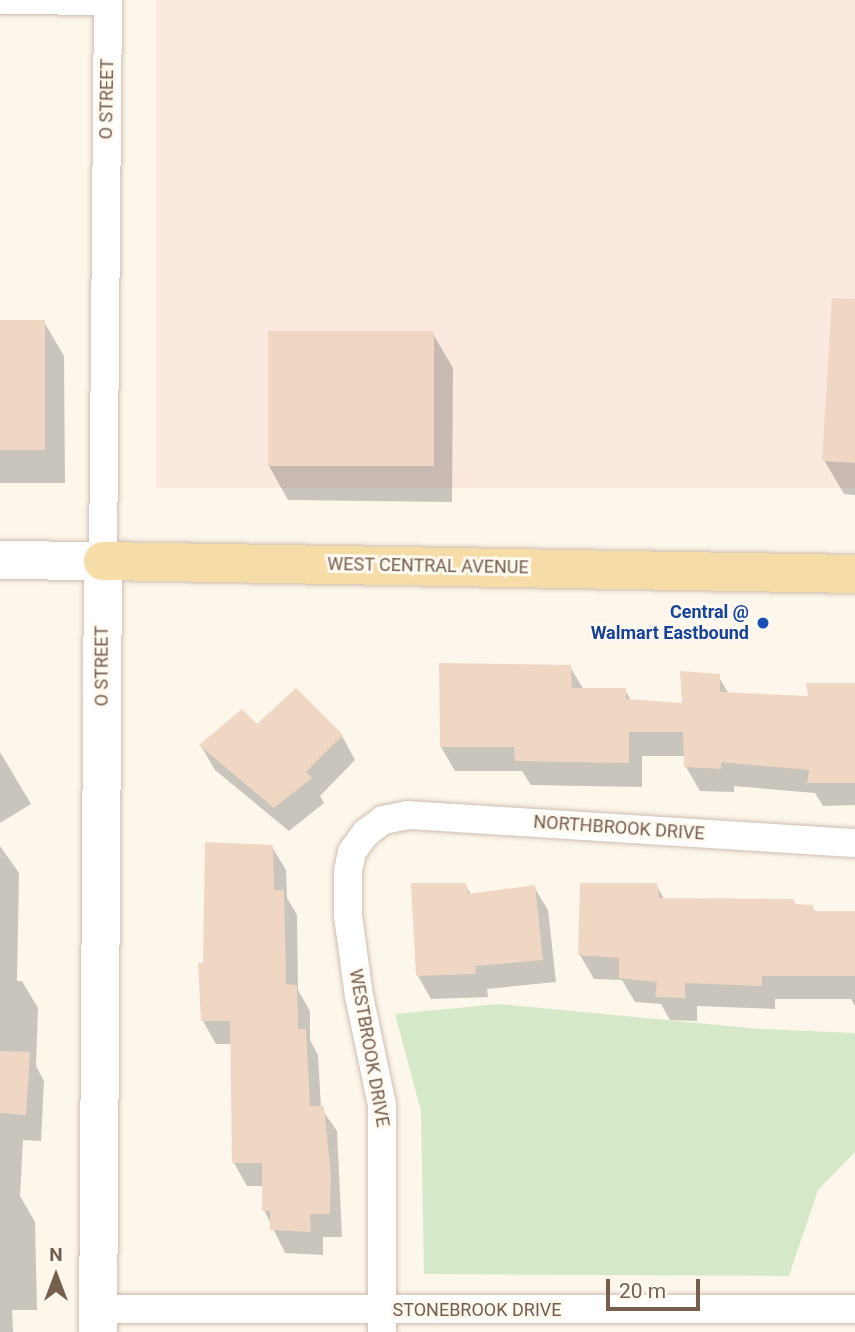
<!DOCTYPE html>
<style>
body{margin:0}
#map{position:relative;width:855px;height:1332px;overflow:hidden;background:#fcf6eb;font-family:Roboto,sans-serif}
div>[style]{position:absolute}
[style*='--x']{left:calc(var(--x)*1px);top:calc(var(--y)*1px);width:calc(var(--w)*1px);rotate:calc(var(--a)*1deg)}
.commercial>*{inset:0;background:#fbe9df;transform-origin:0 0}
.green>*{inset:0;background:#d5e9c9}
.shadow>*{inset:0;background:#0003}
.building>*{inset:0;background:#f0d7c4;transform-origin:0 0}
.roads{filter:drop-shadow(0 0 2px #cebeb0) drop-shadow(0 0 2px #cebeb0)}
.street>*{height:28px;margin:-14px;padding:0 14px;transform-origin:14px;border-radius:14px;background:#fff}
.secondary>*{height:38px;margin:-19px;padding:0 19px;transform-origin:19px;border-radius:19px;background:#fff}
.primary>*{height:38px;margin:-19px;padding:0 19px;transform-origin:19px;border-radius:19px;background:#f6dca7}
.dots>*{width:19px;height:19px;translate:-50% -50%;box-sizing:border-box;border:4px solid #fefaf1;border-radius:50%}
span{translate:-50% -50%;white-space:nowrap;text-align:center;line-height:1.15;-webkit-text-stroke:6px #fefaf1;paint-order:stroke}
.street-label{font-size:18px;color:#765e4e}
.transit-label{font-size:18px;color:#164399;font-weight:700}
.right{translate:-100% -50%;text-align:right}
.north{position:absolute;left:21px;top:1241px;width:70px;height:70px;-webkit-text-stroke:5px #fefaf1;paint-order:stroke;rotate:0deg;font-size:19px;font-weight:700;line-height:28px;text-align:center;color:#765e4e}
.north::after{content:'';display:block;margin:auto;width:24px;height:32px;background:#765e4e;clip-path:polygon(50% 0,100% 100%,50% 72%,0 100%)}
.scale{position:absolute;left:606px;top:1279px;width:94px;height:32px;box-sizing:border-box;border:4px solid #765e4e;border-top:0;padding-left:9px;font-size:21px;line-height:24px;white-space:nowrap;color:#765e4e;-webkit-text-stroke:5px #fefaf1;paint-order:stroke}
</style>
<div id="map">
<div class="commercial">
<i style="left:156px;top:0;width:699px;height:488px"></i>
</div>
<div class="green">
<i style="clip-path:polygon(499px 1004px,760px 1029px,855px 1033px,855px 1152px,818px 1190px,789px 1276px,424px 1274px,421px 1111px,395px 1014px)"></i>
</div>
<div class="shadow">
<i style="clip-path:polygon(855px 301px,855px 495px,844px 494px,824px 460px)"></i>
<i style="clip-path:polygon(0 322px,44px 322px,64px 356px,65px 483px,0 483px)"></i>
<i style="clip-path:polygon(433px 334px,453px 368px,452px 502px,288px 500px,269px 466px)"></i>
<i style="clip-path:polygon(570px 667px,584px 690px,625px 690px,631px 701px,683px 705px,718px 676px,729px 694px,811px 698px,855px 685px,855px 805px,823px 806px,815px 793px,734px 786px,734px 792px,700px 791px,686px 767px,686px 756px,642px 756px,642px 787px,531px 785px,522px 771px,455px 771px,441px 747px)"></i>
<i style="clip-path:polygon(257px 726px,342px 736px,355px 760px,320px 796px,324px 803px,289px 831px,215px 770px,201px 746px)"></i>
<i style="clip-path:polygon(0 752px,31px 804px,0 823px)"></i>
<i style="clip-path:polygon(0 846px,19px 873px,17px 981px,22px 981px,38px 1008px,36px 1066px,44px 1081px,41px 1141px,23px 1140px,20px 1196px,35px 1222px,37px 1310px,12px 1310px,13px 1332px,0 1332px)"></i>
<i style="clip-path:polygon(272px 847px,286px 870px,287px 898px,297px 915px,298px 990px,310px 1011px,310px 1040px,318px 1055px,321px 1108px,337px 1131px,342px 1237px,323px 1237px,323px 1255px,285px 1253px,264px 1210px,264px 1186px,247px 1186px,234px 1163px,232px 1044px,216px 1044px,203px 1021px,205px 965px)"></i>
<i style="clip-path:polygon(465px 885px,472px 896px,534px 887px,548px 910px,556px 982px,487px 989px,488px 997px,431px 999px,418px 976px)"></i>
<i style="clip-path:polygon(656px 885px,665px 900px,812px 906px,816px 913px,855px 913px,855px 1006px,851px 999px,775px 999px,775px 1009px,697px 1006px,697px 1021px,670px 1020px,661px 1004px,635px 1002px,622px 980px,594px 979px,580px 955px)"></i>
</div>
<div class="building">
<i style="clip-path:polygon(832px 298px,855px 299px,855px 463px,822px 461px)"></i>
<i style="left:0;top:320px;width:45px;height:130px"></i>
<i style="left:268px;top:331px;width:166px;height:135px"></i>
<i style="clip-path:polygon(439px 663px,571px 665px,572px 688px,626px 688px,626px 699px,682px 703px,680px 671px,720px 674px,720px 692px,808px 696px,806px 683px,855px 683px,855px 783px,807px 783px,809px 770px,721px 762px,721px 769px,684px 767px,683px 732px,629px 732px,629px 763px,515px 761px,514px 747px,440px 747px)"></i>
<i style="clip-path:polygon(296px 688px,343px 735px,306px 772px,312px 778px,274px 808px,199px 745px,242px 709px,257px 724px)"></i>
<i style="clip-path:polygon(205px 842px,273px 845px,274px 890px,284px 890px,286px 984px,297px 985px,298px 1029px,306px 1029px,310px 1106px,324px 1106px,331px 1176px,330px 1214px,310px 1214px,311px 1232px,270px 1230px,270px 1211px,262px 1211px,262px 1163px,232px 1163px,230px 1021px,201px 1021px,198px 963px,203px 963px)"></i>
<i style="clip-path:polygon(411px 883px,466px 883px,468px 894px,535px 885px,543px 960px,475px 966px,476px 974px,416px 976px)"></i>
<i style="clip-path:polygon(580px 883px,657px 883px,659px 898px,793px 899px,796px 904px,813px 905px,814px 911px,855px 911px,855px 976px,762px 976px,762px 986px,685px 983px,685px 998px,655px 997px,657px 982px,619px 978px,619px 958px,578px 955px)"></i>
<i style="clip-path:polygon(0 1051px,30px 1052px,26px 1115px,0 1113px)"></i>
</div>
<div class="roads">
<div class="street">
<i style="--x:0;--y:0;--w:108;--a:0.5"></i>
<i style="--x:103;--y:561;--w:561;--a:-89.49"></i>
<i style="--x:99;--y:1309;--w:756;--a:0"></i>
<i style="--x:382;--y:1332;--w:227;--a:-90"></i>
<i style="--x:382;--y:1105;--w:111;--a:-101.9"></i>
<i style="--x:359;--y:996;--w:81;--a:-97.8"></i>
<i style="--x:348;--y:916;--w:45;--a:-90"></i>
<i style="--x:348;--y:871;--w:19;--a:-78"></i>
<i style="--x:352;--y:852;--w:24;--a:-54"></i>
<i style="--x:366;--y:833;--w:21;--a:-37"></i>
<i style="--x:383;--y:820;--w:25;--a:-11"></i>
<i style="--x:408;--y:815;--w:448;--a:3.6"></i>
</div>
<div class="secondary">
<i style="--x:0;--y:560;--w:103;--a:0.6"></i>
<i style="--x:103;--y:561;--w:771;--a:90.37"></i>
</div>
<div class="primary">
<i style="--x:103;--y:561;--w:752;--a:0.99"></i>
</div>
</div>
<div class="dots">
<i style="left:763px;top:623px;background:#1a4fb4"></i>
</div>
<div class="street-label">
<span style="left:107px;top:99px;rotate:-89deg">O STREET</span>
<span style="left:428px;top:566px;rotate:1deg">WEST CENTRAL AVENUE</span>
<span style="left:102px;top:666px;rotate:-90deg">O STREET</span>
<span style="left:619px;top:828px;rotate:4deg">NORTHBROOK DRIVE</span>
<span style="left:369px;top:1048px;rotate:80deg">WESTBROOK DRIVE</span>
<span style="left:477px;top:1310px">STONEBROOK DRIVE</span>
</div>
<div class="transit-label">
<span class="right" style="left:749px;top:623px">Central @<br>Walmart Eastbound</span>
</div>
<div class="north">N</div>
<div class="scale">20 m</div>
</div>
